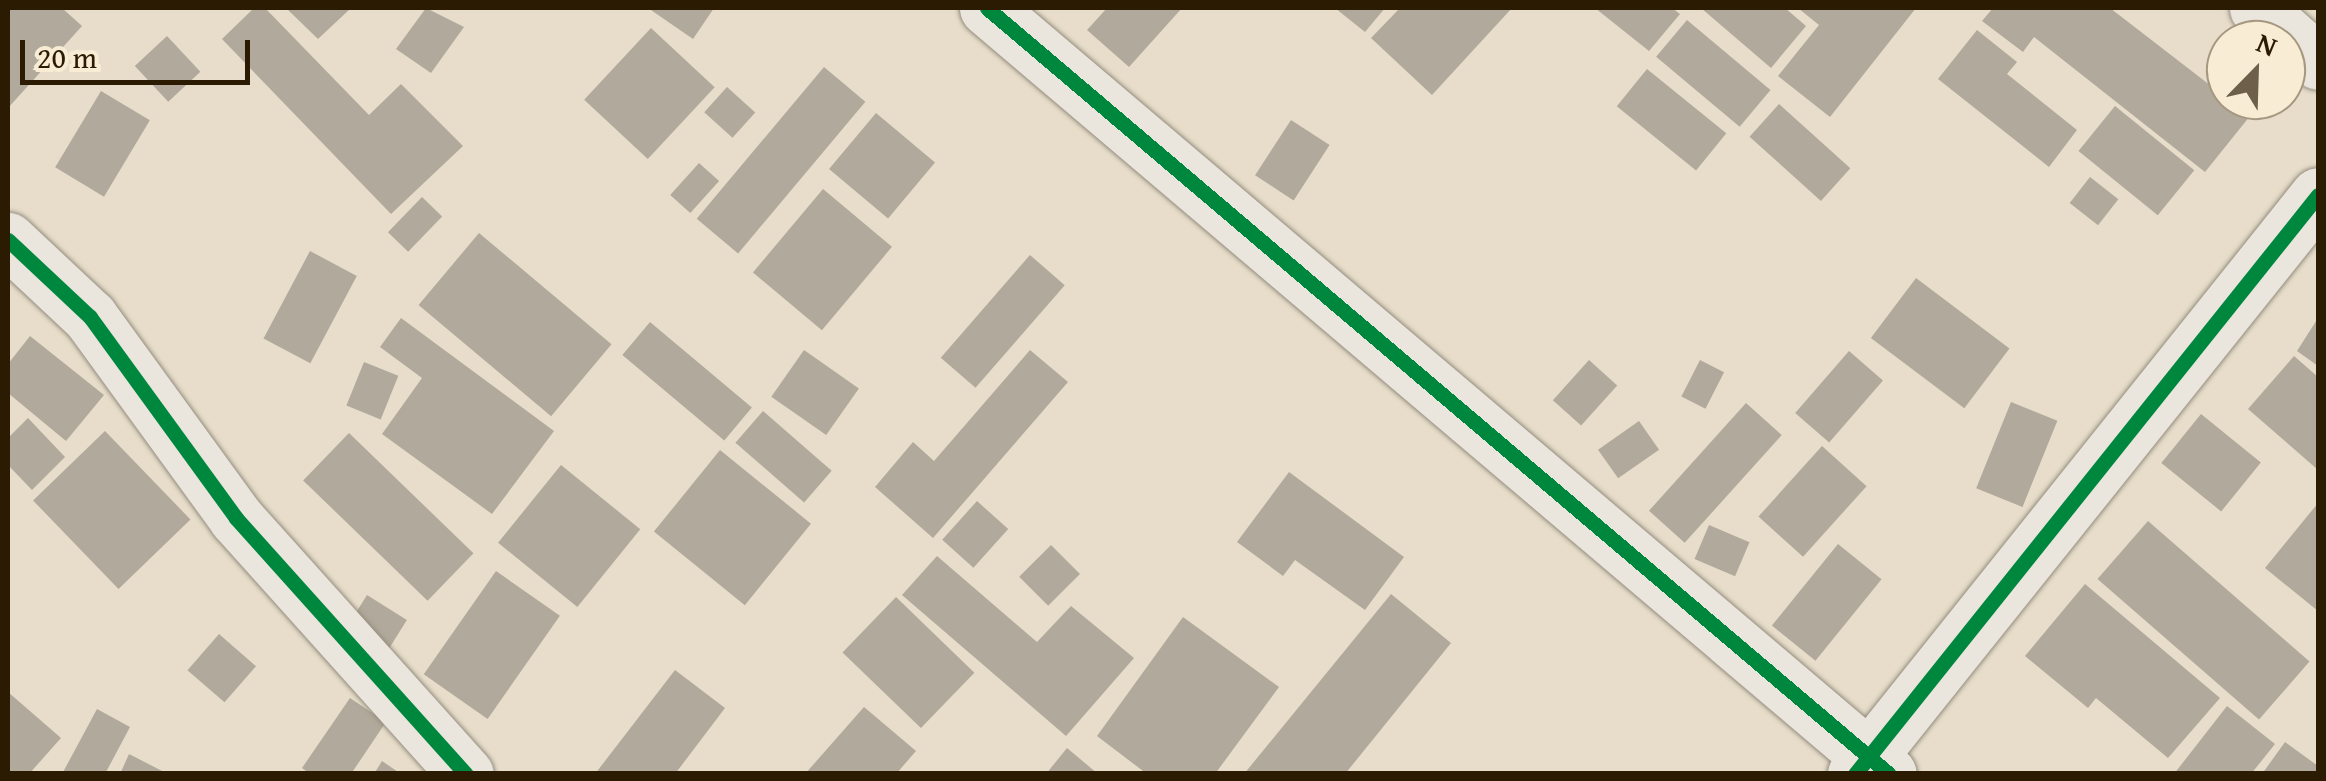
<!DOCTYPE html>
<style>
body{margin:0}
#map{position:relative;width:2326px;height:781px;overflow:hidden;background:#e7ddca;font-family:"Gentium Book Plus",serif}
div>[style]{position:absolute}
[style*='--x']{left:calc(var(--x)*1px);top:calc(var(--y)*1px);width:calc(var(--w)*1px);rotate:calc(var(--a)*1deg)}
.building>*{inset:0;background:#b1a99b;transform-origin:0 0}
.roads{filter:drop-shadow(0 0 2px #948c7e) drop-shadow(0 0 2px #948c7e)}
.minor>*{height:55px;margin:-27.5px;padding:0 27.5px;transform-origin:27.5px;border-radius:27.5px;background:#ebe6dd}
.cycleway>*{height:15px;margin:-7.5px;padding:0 7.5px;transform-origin:7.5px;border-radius:7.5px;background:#00873e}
span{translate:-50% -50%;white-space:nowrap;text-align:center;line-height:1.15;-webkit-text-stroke:9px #f8ecd4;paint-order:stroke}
.frame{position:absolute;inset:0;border:10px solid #2c1b03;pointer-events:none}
.north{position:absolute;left:2206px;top:20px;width:100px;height:100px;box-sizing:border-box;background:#f8ecd4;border:2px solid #a69880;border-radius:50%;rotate:23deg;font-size:28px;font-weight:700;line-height:40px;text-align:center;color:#2c1b03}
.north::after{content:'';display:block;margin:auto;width:35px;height:45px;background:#6d5f49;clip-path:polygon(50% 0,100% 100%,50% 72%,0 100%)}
.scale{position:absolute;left:20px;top:40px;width:230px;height:45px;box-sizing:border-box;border:5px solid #2c1b03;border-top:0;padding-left:12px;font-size:30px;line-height:35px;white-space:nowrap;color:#2c1b03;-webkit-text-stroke:8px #f8ecd4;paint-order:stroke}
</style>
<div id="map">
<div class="building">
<i style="clip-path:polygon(8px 8px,62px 8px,82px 26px,8px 108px)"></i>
<i style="clip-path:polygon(254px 8px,265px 8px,369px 115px,401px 84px,463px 146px,391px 214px,222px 39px)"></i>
<i style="clip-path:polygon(286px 8px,351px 8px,318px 39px)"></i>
<i style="clip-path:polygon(426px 8px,464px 27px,431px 73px,396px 49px)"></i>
<i style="clip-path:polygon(648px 8px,714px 8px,693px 39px)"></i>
<i style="clip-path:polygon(1107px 8px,1182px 8px,1129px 67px,1087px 30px)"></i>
<i style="clip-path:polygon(1335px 8px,1385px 8px,1365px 32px)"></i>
<i style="clip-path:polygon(1400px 8px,1512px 8px,1432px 95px,1371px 38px)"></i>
<i style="clip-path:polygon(1595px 8px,1672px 8px,1680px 14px,1649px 51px)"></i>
<i style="clip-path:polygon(1701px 8px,1785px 8px,1806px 26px,1771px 68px)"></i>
<i style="clip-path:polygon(1798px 8px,1916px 8px,1830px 117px,1778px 76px,1819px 25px)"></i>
<i style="clip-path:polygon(1993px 8px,2110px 8px,2250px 116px,2205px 172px,2034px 37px,2023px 52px,1982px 21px)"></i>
<i style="left:1687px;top:20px;width:109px;height:48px;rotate:40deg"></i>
<i style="left:651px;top:28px;width:87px;height:98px;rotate:43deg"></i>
<i style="clip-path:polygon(1977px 30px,2017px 62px,2007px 74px,2077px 130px,2049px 167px,1938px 79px)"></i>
<i style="left:167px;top:36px;width:49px;height:44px;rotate:47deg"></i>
<i style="left:824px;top:67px;width:54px;height:198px;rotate:40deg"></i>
<i style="left:1647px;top:69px;width:102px;height:48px;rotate:39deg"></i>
<i style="left:727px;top:87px;width:38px;height:34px;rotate:42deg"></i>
<i style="left:101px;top:91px;width:57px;height:89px;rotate:31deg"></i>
<i style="left:1779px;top:104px;width:96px;height:44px;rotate:42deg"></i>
<i style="left:2115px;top:106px;width:102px;height:58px;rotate:39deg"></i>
<i style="left:876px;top:113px;width:77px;height:73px;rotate:40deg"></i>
<i style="left:1291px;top:120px;width:46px;height:66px;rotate:33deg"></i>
<i style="left:699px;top:163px;width:27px;height:43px;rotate:42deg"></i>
<i style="left:2090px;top:177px;width:36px;height:33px;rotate:38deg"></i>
<i style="left:823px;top:189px;width:90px;height:109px;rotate:40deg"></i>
<i style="left:422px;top:197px;width:28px;height:49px;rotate:44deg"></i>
<i style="left:479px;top:233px;width:173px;height:94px;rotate:40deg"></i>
<i style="left:310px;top:251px;width:53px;height:99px;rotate:28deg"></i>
<i style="left:1030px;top:255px;width:46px;height:136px;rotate:41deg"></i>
<i style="left:1916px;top:278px;width:117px;height:75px;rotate:37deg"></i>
<i style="clip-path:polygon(401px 318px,554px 431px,492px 514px,382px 434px,422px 378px,380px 347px)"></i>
<i style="clip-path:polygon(2318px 318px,2318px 366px,2297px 351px)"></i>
<i style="left:650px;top:322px;width:133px;height:43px;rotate:40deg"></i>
<i style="clip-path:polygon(30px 336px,104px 395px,66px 441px,8px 393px,8px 364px)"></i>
<i style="left:804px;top:350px;width:67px;height:57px;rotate:35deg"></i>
<i style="clip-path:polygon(1030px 350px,1068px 382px,933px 538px,875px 487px,913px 442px,934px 461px)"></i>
<i style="left:1849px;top:351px;width:45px;height:82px;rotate:41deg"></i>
<i style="clip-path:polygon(2294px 356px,2318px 377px,2318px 470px,2248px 409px)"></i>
<i style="left:1589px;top:360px;width:38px;height:54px;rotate:42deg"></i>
<i style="left:1700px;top:360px;width:27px;height:41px;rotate:27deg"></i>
<i style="left:364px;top:362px;width:37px;height:47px;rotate:22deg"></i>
<i style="left:2011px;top:402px;width:50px;height:93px;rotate:22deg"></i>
<i style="left:1746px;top:403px;width:48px;height:145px;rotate:42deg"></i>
<i style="left:763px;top:411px;width:91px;height:42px;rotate:41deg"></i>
<i style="left:2201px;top:414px;width:77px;height:63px;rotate:39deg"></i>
<i style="clip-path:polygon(28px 418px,65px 457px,32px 490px,8px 465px,8px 438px)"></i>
<i style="left:1639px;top:421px;width:35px;height:50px;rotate:55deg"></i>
<i style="left:105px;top:431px;width:123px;height:100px;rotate:46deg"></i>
<i style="left:349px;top:433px;width:173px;height:66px;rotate:44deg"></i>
<i style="left:1822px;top:446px;width:60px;height:95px;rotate:42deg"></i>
<i style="left:720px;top:450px;width:117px;height:105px;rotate:39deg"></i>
<i style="left:561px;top:465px;width:102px;height:100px;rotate:39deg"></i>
<i style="clip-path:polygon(1289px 472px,1404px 557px,1365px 610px,1295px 560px,1283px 576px,1237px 542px)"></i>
<i style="left:977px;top:501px;width:42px;height:52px;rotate:42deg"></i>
<i style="clip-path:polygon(2318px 503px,2318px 611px,2265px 568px)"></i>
<i style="left:2148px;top:521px;width:214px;height:77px;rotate:41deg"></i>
<i style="left:1709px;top:525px;width:44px;height:37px;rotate:23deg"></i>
<i style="left:1838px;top:544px;width:56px;height:105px;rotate:39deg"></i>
<i style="left:1051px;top:545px;width:41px;height:45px;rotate:45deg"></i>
<i style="clip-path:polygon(937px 556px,1037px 642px,1071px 606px,1134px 658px,1066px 736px,902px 595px)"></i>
<i style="left:496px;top:571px;width:78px;height:126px;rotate:35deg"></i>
<i style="clip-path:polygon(2085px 584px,2220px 698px,2168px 758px,2096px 698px,2088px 708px,2025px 656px)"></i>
<i style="clip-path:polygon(1391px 594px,1451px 643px,1345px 774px,1244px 774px)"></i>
<i style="left:367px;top:595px;width:47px;height:36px;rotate:32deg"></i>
<i style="left:896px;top:597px;width:109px;height:77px;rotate:44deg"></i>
<i style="clip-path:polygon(1183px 617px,1279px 687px,1215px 774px,1147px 774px,1097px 736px)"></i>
<i style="left:219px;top:634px;width:49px;height:48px;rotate:41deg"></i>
<i style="clip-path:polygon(675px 670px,725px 708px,675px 774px,595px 774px)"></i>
<i style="clip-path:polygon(8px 692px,61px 738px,29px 774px,8px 774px)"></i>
<i style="clip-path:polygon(350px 698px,386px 722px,351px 774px,310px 774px,302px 768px)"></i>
<i style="clip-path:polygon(2227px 706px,2275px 744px,2251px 774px,2174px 774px)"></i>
<i style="clip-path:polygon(864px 707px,916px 751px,896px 774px,805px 774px)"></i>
<i style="clip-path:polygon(97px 709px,130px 727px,105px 774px,62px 774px)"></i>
<i style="clip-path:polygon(2285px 742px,2318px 766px,2318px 774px,2262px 774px)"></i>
<i style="clip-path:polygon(1067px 748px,1098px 774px,1046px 774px)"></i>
<i style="clip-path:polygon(129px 754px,168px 774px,120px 774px)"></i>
<i style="clip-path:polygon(382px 761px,401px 774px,374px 774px)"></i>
</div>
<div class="roads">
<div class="minor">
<i style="--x:987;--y:8;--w:1183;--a:40.34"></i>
<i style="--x:2257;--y:8;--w:81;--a:41.5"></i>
<i style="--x:8;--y:240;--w:112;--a:43.2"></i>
<i style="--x:90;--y:317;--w:248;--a:54"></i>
<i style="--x:236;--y:518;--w:344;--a:48.1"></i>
<i style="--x:1855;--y:774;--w:741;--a:-51.35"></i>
</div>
</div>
<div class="cycleway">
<i style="--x:987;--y:8;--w:1183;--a:40.34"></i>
<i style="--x:8;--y:240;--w:112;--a:43.2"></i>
<i style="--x:90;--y:317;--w:248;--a:54"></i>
<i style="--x:236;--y:518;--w:344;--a:48.1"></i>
<i style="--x:1855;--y:774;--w:741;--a:-51.35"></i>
</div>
<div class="frame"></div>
<div class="north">N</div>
<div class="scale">20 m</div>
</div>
